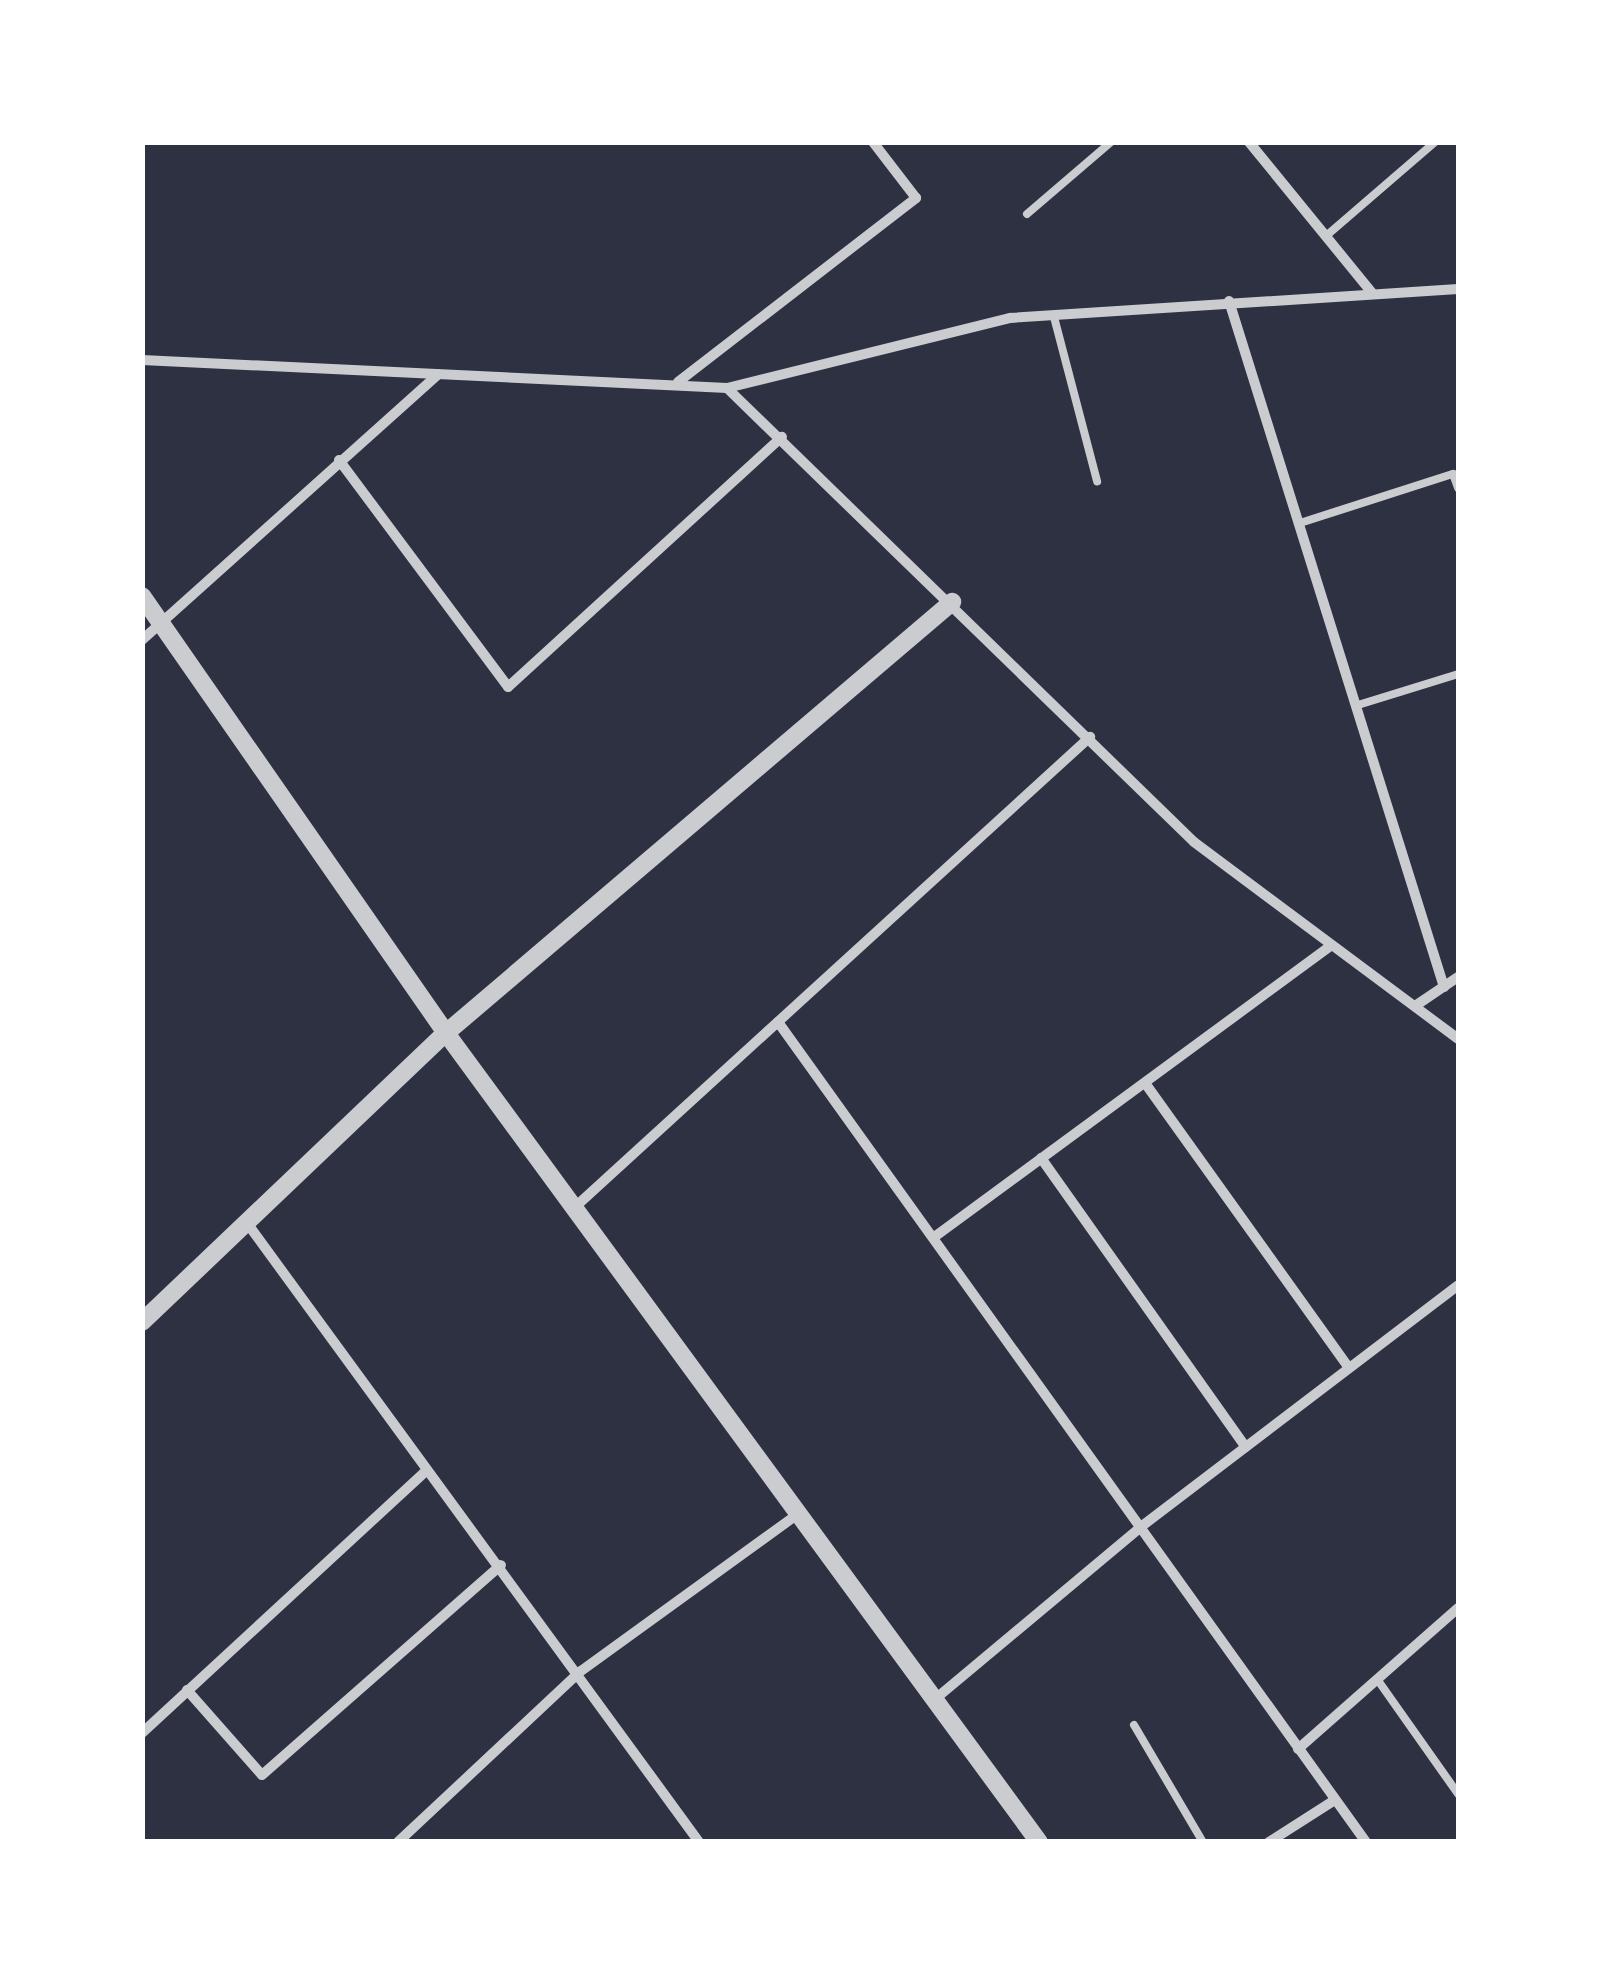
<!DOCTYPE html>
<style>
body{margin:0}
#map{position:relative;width:1601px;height:1984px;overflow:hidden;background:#2d3142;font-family:"DM Sans",sans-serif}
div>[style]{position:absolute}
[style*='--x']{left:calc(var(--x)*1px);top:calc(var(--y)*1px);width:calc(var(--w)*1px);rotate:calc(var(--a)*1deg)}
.service>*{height:8px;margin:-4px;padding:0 4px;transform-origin:4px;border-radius:4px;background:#caccd0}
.minor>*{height:10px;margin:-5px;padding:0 5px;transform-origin:5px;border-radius:5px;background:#caccd0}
.tertiary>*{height:18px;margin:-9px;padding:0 9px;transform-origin:9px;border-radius:9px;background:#caccd0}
span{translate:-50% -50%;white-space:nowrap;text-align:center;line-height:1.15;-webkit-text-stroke:8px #fff;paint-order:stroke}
.frame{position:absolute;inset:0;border:145px solid #fff;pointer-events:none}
</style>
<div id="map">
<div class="service">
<i style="--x:1027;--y:214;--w:111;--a:-40.6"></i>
<i style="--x:1326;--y:236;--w:144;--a:-40.8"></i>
<i style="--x:1054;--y:317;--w:170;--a:75.3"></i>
<i style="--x:1300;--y:523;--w:161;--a:-17.8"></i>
<i style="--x:1453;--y:474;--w:15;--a:70"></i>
<i style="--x:1358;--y:705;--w:105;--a:-17.2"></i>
<i style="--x:1377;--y:1679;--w:141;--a:54.8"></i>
<i style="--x:1134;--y:1725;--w:136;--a:59.5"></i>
</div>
<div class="minor">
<i style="--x:1249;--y:142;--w:195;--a:50.8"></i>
<i style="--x:1229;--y:301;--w:719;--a:72.6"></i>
<i style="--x:142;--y:360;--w:586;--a:2.74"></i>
<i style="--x:727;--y:388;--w:292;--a:-13.9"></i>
<i style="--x:1010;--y:318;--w:449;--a:-3.7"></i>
<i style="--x:678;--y:382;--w:301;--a:-37.7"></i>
<i style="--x:916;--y:198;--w:71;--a:-127.5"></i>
<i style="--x:727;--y:388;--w:651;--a:44.19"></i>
<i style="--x:1194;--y:842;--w:329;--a:36.7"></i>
<i style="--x:339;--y:460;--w:283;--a:53.3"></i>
<i style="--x:508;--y:687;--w:371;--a:-42.4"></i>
<i style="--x:142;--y:640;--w:398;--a:-41.9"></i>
<i style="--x:1415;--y:1006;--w:52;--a:-34"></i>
<i style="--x:778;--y:1022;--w:1009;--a:54.36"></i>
<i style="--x:1145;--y:1083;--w:350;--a:54.4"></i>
<i style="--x:1041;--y:1158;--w:354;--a:54.7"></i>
<i style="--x:574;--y:1208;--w:699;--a:-42.39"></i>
<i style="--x:247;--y:1223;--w:766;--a:53.86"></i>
<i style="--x:937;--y:1235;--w:489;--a:-36.3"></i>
<i style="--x:187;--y:1690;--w:113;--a:48.6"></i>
<i style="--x:262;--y:1775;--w:318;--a:-41.3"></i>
<i style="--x:934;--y:1700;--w:271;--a:-39.9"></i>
<i style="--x:1142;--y:1526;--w:397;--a:-37.3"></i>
<i style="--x:142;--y:1733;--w:386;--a:-42.7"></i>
<i style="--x:1298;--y:1749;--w:213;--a:-41.4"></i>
<i style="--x:398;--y:1842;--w:250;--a:-43.1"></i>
<i style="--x:581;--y:1671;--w:269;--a:-35.9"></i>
<i style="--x:1269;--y:1842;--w:78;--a:-32.5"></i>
</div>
<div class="tertiary">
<i style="--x:142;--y:596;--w:532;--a:55.18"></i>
<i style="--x:446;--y:1033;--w:1003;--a:53.76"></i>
<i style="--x:142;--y:1322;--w:419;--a:-43.6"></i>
<i style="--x:446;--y:1033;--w:665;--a:-40.42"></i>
</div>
<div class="frame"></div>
</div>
